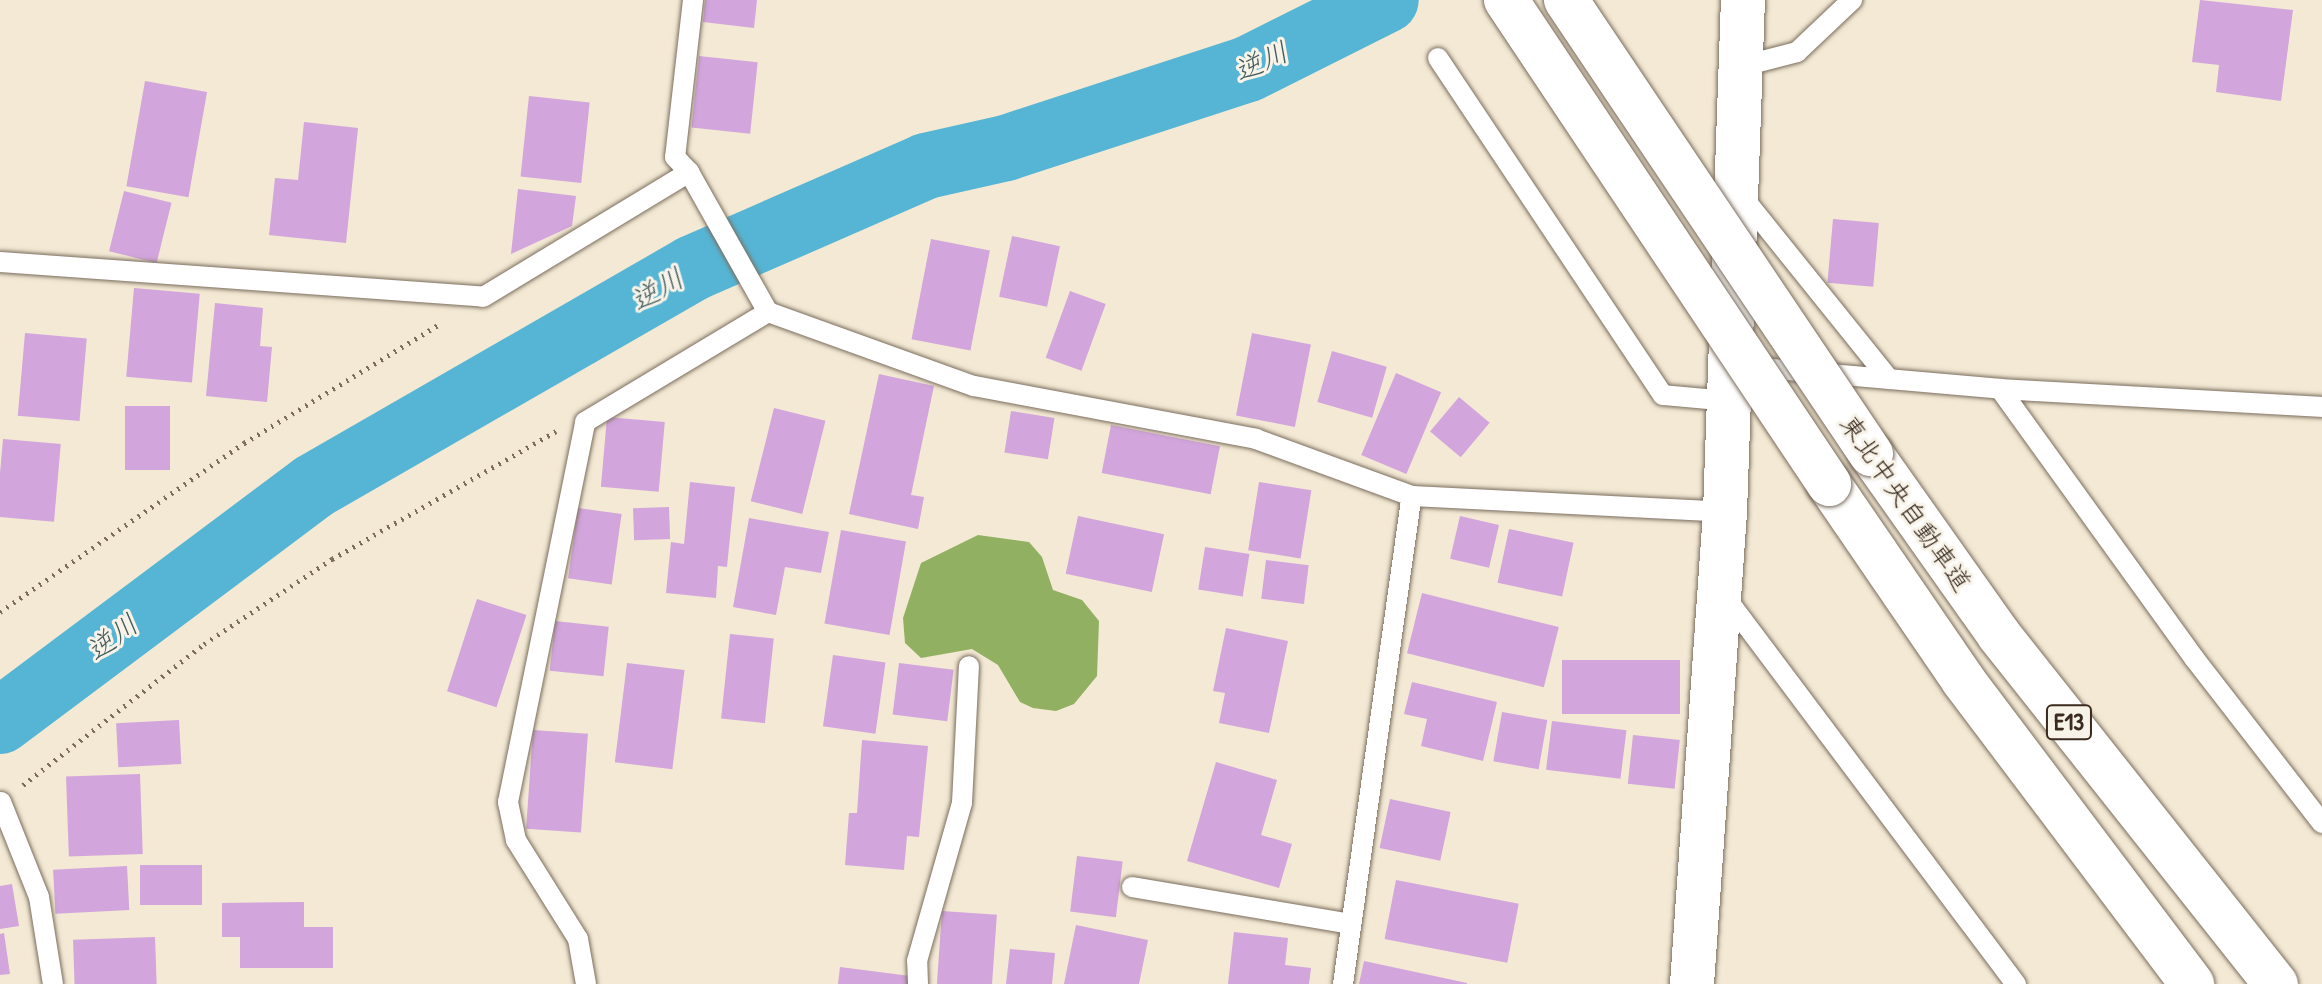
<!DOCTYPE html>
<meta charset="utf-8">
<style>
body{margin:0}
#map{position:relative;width:2322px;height:984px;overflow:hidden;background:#f3e9d4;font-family:"Patrick Hand","Klee One",sans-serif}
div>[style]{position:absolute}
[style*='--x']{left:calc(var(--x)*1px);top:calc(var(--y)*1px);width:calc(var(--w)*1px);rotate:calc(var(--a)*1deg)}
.forest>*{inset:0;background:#91b062}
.river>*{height:66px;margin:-33px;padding:0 33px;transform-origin:33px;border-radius:33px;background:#56b5d5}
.building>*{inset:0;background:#d2a5dc;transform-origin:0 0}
.path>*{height:5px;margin-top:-2.5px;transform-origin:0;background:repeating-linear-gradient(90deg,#7b6d5e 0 2px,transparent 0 8px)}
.roads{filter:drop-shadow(0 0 2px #7b6d5e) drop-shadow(0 0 2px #7b6d5e)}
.lane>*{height:20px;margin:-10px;padding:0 10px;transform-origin:10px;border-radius:10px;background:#fff}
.secondary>*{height:44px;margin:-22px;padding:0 22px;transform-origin:22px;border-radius:22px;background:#fff}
.highway>*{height:44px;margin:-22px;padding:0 22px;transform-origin:22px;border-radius:22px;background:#fff}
.bridges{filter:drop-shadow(0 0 2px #7b6d5e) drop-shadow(0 0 2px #7b6d5e)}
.highway-bridge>*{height:44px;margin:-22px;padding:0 22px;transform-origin:22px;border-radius:22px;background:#fff}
span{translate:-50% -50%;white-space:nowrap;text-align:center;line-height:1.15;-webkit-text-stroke:6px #f7f3e8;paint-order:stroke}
.shield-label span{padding:2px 6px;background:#f7f3e8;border:2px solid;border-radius:6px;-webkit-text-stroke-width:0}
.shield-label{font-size:24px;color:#3b2a1e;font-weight:700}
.street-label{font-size:26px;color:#3b2a1e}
.water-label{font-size:28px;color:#445b5e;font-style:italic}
</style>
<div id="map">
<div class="forest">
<i style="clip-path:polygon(978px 535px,1029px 542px,1042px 557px,1053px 590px,1082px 600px,1099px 621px,1097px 676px,1074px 704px,1056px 711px,1033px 708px,1020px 702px,998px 665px,972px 649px,921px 658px,905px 643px,903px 618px,921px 563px)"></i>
</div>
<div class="river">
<i style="--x:0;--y:721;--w:392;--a:-36.8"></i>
<i style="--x:314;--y:486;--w:437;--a:-29.9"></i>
<i style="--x:693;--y:268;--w:254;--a:-23.6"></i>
<i style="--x:926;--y:166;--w:82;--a:-12.7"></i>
<i style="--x:1006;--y:148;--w:255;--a:-18.1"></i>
<i style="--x:1248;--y:69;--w:154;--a:-26.6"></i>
</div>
<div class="building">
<i style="clip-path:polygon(705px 0,757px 0,754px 28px,703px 22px)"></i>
<i style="clip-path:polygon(2200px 0,2293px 10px,2281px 101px,2216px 92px,2219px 65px,2192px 62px)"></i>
<i style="left:699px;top:56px;width:59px;height:72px;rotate:6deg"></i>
<i style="left:145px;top:81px;width:63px;height:107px;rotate:10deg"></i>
<i style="left:529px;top:96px;width:61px;height:81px;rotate:6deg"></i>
<i style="clip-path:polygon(304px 122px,358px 128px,346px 243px,269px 235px,275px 178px,298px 180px)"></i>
<i style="clip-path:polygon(518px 189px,576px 196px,572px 226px,511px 254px)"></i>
<i style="left:124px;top:191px;width:49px;height:62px;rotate:14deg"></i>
<i style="left:1833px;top:219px;width:46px;height:64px;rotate:5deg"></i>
<i style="left:1012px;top:236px;width:49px;height:62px;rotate:12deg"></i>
<i style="left:931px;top:239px;width:60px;height:102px;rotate:11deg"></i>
<i style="left:134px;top:288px;width:66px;height:89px;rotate:5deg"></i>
<i style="left:1070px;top:291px;width:38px;height:71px;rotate:20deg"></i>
<i style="clip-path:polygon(215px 303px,263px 308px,260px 346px,272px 347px,267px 402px,206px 396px)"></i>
<i style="left:25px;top:333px;width:62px;height:83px;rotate:5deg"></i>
<i style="left:1252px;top:333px;width:60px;height:84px;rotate:11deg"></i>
<i style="left:1332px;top:351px;width:57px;height:53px;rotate:16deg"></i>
<i style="left:1396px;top:373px;width:49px;height:89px;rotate:23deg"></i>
<i style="clip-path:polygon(879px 374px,934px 386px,911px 495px,924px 497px,918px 529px,849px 514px)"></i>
<i style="left:1459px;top:397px;width:40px;height:45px;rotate:40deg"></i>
<i style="left:125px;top:406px;width:45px;height:64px"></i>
<i style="left:774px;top:408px;width:53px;height:96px;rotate:14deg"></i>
<i style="left:1011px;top:411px;width:44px;height:42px;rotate:9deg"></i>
<i style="left:607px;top:417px;width:58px;height:70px;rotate:5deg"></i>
<i style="left:1111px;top:425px;width:111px;height:49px;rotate:11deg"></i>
<i style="left:3px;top:439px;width:58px;height:78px;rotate:5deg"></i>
<i style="clip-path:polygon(690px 482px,735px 487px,727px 567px,718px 566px,716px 598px,666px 593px,671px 542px,684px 544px)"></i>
<i style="left:1259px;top:482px;width:53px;height:69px;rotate:9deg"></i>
<i style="left:669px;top:507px;width:32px;height:36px;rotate:88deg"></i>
<i style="left:578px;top:508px;width:44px;height:71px;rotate:8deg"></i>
<i style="left:1078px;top:516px;width:88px;height:59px;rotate:12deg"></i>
<i style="left:1460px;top:516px;width:40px;height:44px;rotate:13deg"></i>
<i style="clip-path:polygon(749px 518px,829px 532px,821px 573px,785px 567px,776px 615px,733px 607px)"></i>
<i style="left:1509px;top:529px;width:66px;height:55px;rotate:12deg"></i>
<i style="left:841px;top:530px;width:66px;height:95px;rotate:10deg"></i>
<i style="left:1205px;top:547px;width:45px;height:43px;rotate:9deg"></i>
<i style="left:1266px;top:560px;width:43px;height:39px;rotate:7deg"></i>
<i style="left:1422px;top:593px;width:141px;height:62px;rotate:14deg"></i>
<i style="left:477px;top:599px;width:52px;height:97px;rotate:18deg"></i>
<i style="left:555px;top:621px;width:54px;height:50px;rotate:6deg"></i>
<i style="clip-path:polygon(1226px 628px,1288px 641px,1269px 733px,1219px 723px,1225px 693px,1213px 691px)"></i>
<i style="left:730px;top:634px;width:44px;height:85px;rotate:6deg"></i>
<i style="left:833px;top:655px;width:53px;height:72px;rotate:8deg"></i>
<i style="left:1562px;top:660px;width:118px;height:54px"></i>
<i style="left:627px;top:663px;width:58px;height:100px;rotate:7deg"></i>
<i style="left:899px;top:663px;width:55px;height:52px;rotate:7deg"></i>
<i style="clip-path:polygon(1412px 682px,1497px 702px,1483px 761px,1421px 746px,1427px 719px,1404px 714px)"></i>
<i style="left:1502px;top:712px;width:46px;height:50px;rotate:10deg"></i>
<i style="left:179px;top:720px;width:44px;height:63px;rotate:87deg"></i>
<i style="left:1552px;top:721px;width:75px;height:49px;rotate:7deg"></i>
<i style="left:533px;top:730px;width:55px;height:99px;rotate:4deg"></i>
<i style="left:1633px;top:735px;width:47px;height:49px;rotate:6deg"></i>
<i style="clip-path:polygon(862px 740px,928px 746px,919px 837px,907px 836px,904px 870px,845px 865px,849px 813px,857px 813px)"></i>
<i style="clip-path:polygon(1216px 762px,1277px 780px,1261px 835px,1292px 844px,1279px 888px,1187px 861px)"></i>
<i style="left:140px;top:774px;width:80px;height:74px;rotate:88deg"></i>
<i style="left:1390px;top:799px;width:62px;height:50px;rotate:12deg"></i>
<i style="left:1077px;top:856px;width:46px;height:56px;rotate:7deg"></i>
<i style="left:202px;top:865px;width:40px;height:62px;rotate:90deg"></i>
<i style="left:127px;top:866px;width:44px;height:74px;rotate:87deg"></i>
<i style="left:1396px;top:880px;width:125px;height:60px;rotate:11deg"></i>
<i style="clip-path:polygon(12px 884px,19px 926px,0 929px,0 886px)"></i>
<i style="clip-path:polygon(304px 902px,304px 927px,333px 927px,333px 968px,240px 968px,240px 937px,222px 937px,222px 903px)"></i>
<i style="left:942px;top:911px;width:55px;height:73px;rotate:4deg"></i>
<i style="clip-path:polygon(1076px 925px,1148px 940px,1139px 984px,1064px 984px)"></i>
<i style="clip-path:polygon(1234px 932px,1288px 938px,1285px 965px,1311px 968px,1309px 984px,1228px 984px)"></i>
<i style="clip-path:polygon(4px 933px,10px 974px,0 975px,0 934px)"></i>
<i style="left:155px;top:937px;width:47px;height:82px;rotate:88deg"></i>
<i style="clip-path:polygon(1010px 949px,1055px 953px,1052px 984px,1006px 984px)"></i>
<i style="clip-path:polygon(1364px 961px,1467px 983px,1467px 984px,1359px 984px)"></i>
<i style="clip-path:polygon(840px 967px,910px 976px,909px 984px,838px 984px)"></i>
</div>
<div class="path">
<i style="--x:0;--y:612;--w:297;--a:-34.7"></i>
<i style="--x:244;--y:443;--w:231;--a:-31.3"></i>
<i style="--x:23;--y:785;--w:229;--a:-37.9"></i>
<i style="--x:204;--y:644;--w:154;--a:-33.6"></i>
<i style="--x:332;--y:559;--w:258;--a:-29.7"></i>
</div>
<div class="roads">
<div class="lane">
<i style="--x:693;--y:0;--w:158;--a:96.5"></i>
<i style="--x:675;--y:157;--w:21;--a:47"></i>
<i style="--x:689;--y:172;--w:161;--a:60.6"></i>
<i style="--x:768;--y:312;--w:219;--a:19.8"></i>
<i style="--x:974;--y:386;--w:287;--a:10.6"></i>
<i style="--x:1256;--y:439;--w:166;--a:20.1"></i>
<i style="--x:1412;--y:496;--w:313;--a:2.9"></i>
<i style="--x:1438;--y:58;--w:405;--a:56.3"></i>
<i style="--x:1663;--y:395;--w:66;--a:5.2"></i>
<i style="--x:1743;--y:66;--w:56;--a:-14.5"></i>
<i style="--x:1797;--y:52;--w:76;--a:-43.4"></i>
<i style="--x:1741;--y:195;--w:236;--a:51.2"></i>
<i style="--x:0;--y:262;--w:484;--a:4.1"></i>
<i style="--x:483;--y:297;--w:241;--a:-31.2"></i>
<i style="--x:1751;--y:367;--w:250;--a:5"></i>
<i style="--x:2000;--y:389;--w:323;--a:3.2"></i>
<i style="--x:2000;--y:389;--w:332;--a:54.2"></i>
<i style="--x:2194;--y:658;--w:209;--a:52.2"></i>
<i style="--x:1723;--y:594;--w:488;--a:53.1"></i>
<i style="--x:1;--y:802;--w:102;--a:68.2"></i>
<i style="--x:39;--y:897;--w:88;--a:80.9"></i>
<i style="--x:1132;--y:887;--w:222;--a:9.6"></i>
<i style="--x:586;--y:984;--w:46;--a:-100.1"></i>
<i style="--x:578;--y:939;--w:117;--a:-122.1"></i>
<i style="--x:516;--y:840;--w:39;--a:-102"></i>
<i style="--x:508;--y:802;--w:388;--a:-78.5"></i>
<i style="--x:585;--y:422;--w:214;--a:-31"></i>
<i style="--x:918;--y:984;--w:23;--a:-92"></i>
<i style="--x:917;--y:961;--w:164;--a:-74.1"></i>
<i style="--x:962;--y:803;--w:137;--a:-87.1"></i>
<i style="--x:1343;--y:984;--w:493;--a:-82"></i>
</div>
<div class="secondary">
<i style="--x:1692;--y:984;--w:473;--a:-86"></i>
<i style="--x:1725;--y:512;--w:512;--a:-87.99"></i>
</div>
<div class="highway">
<i style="--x:1871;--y:454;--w:222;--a:54.7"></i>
<i style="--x:1999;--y:635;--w:446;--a:51.6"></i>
<i style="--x:1829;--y:484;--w:237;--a:55.6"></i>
<i style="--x:1963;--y:680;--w:381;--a:53"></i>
</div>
</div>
<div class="bridges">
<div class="highway-bridge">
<i style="--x:1506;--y:0;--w:582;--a:56.28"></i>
<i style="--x:1566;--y:0;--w:547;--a:56.11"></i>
</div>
</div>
<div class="shield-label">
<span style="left:2069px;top:722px">E13</span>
</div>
<div class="street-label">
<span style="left:1906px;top:503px;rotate:55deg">東北中央自動車道</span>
</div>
<div class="water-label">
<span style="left:1261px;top:61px;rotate:-24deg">逆川</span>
<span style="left:657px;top:289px;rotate:-30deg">逆川</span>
<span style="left:112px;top:637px;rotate:-37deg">逆川</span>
</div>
</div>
